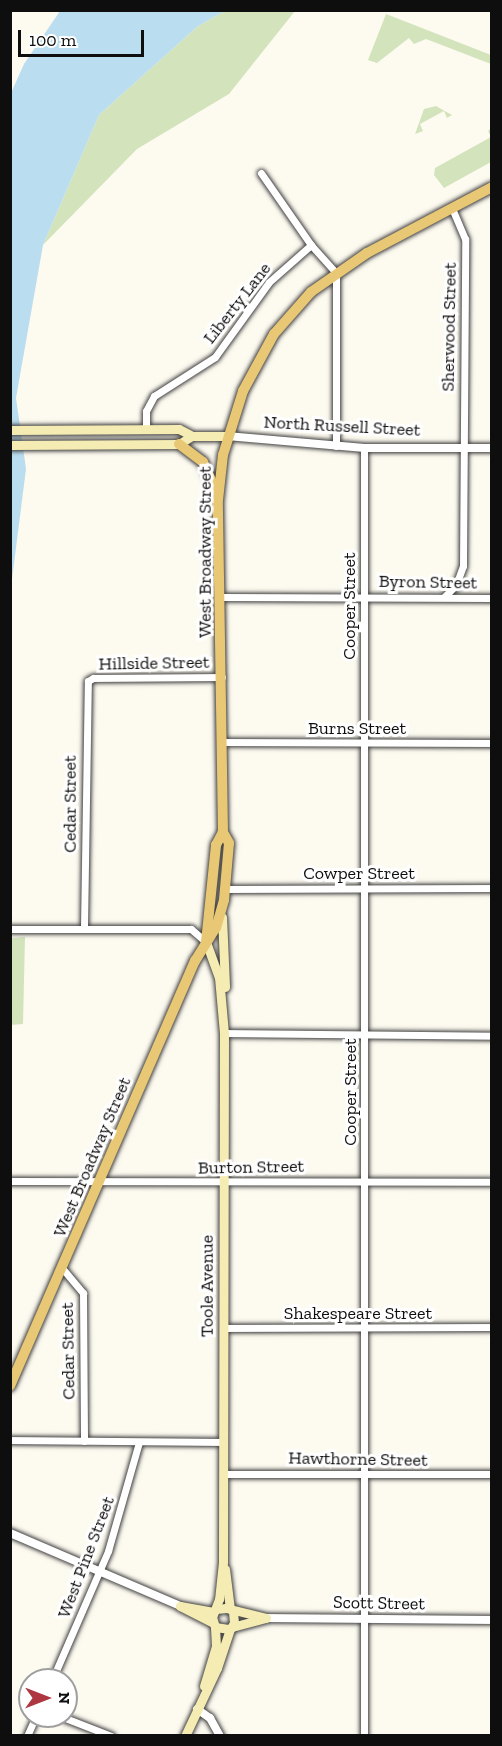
<!DOCTYPE html>
<style>
body{margin:0}
#map{position:relative;width:502px;height:1746px;overflow:hidden;background:#fdfaf0;font-family:"Zilla Slab",serif}
div>[style]{position:absolute}
[style*='--x']{left:calc(var(--x)*1px);top:calc(var(--y)*1px);width:calc(var(--w)*1px);rotate:calc(var(--a)*1deg)}
.green>*{inset:0;background:#d3e4bd}
.water>*{inset:0;background:#baddef}
.roads{filter:drop-shadow(0 0 2px #414141) drop-shadow(0 0 2px #414141)}
.minor>*{height:7px;margin:-3.5px;padding:0 3.5px;transform-origin:3.5px;border-radius:3.5px;background:#fff}
.tertiary>*{height:8px;margin:-4px;padding:0 4px;transform-origin:4px;border-radius:4px;background:#fff}
.secondary>*{height:9px;margin:-4.5px;padding:0 4.5px;transform-origin:4.5px;border-radius:4.5px;background:#f5ecb3}
.primary>*{height:10px;margin:-5px;padding:0 5px;transform-origin:5px;border-radius:5px;background:#e8c875}
span{translate:-50% -50%;white-space:nowrap;text-align:center;line-height:1.15;-webkit-text-stroke:6px #fff;paint-order:stroke}
.street-label{font-size:18px;color:#0e0e0e}
.frame{position:absolute;inset:0;border:12px solid #0e0e0e;pointer-events:none}
.north{position:absolute;left:18px;top:1668px;width:60px;height:60px;box-sizing:border-box;background:#fff;border:2px solid #9f9f9f;border-radius:50%;rotate:90deg;font-size:16px;font-weight:700;line-height:24px;text-align:center;color:#0e0e0e}
.north::after{content:'';display:block;margin:auto;width:21px;height:27px;background:#ad3640;clip-path:polygon(50% 0,100% 100%,50% 72%,0 100%)}
.scale{position:absolute;left:18px;top:30px;width:126px;height:27px;box-sizing:border-box;border:3px solid #0e0e0e;border-top:0;padding-left:8px;font-size:18px;line-height:21px;white-space:nowrap;color:#0e0e0e;-webkit-text-stroke:4px #fff;paint-order:stroke}
</style>
<div id="map">
<div class="green">
<i style="clip-path:polygon(225px 11px,295px 11px,229px 94px,137px 149px,43px 245px,99px 115px,198px 26px)"></i>
<i style="clip-path:polygon(386px 14px,491px 55px,491px 64px,426px 39px,414px 44px,409px 38px,377px 63px,368px 60px)"></i>
<i style="clip-path:polygon(436px 106px,452px 115px,447px 118px,444px 111px,420px 124px,423px 131px,415px 134px,424px 109px)"></i>
<i style="clip-path:polygon(491px 128px,491px 162px,444px 188px,434px 175px,435px 168px,491px 137px,488px 131px)"></i>
<i style="clip-path:polygon(25px 937px,23px 1024px,11px 1025px,11px 938px)"></i>
</div>
<div class="water">
<i style="clip-path:polygon(60px 11px,225px 11px,198px 26px,99px 115px,43px 245px,16px 398px,26px 469px,11px 587px,11px 93px,24px 64px)"></i>
</div>
<div class="roads">
<div class="minor">
<i style="--x:261;--y:173;--w:88;--a:55.2"></i>
<i style="--x:311;--y:245;--w:38;--a:48"></i>
<i style="--x:336;--y:273;--w:173;--a:90"></i>
<i style="--x:146;--y:429;--w:18;--a:-90"></i>
<i style="--x:146;--y:411;--w:17;--a:-62"></i>
<i style="--x:154;--y:396;--w:72;--a:-32.6"></i>
<i style="--x:215;--y:357;--w:92;--a:-54.2"></i>
<i style="--x:269;--y:282;--w:56;--a:-41.4"></i>
<i style="--x:364;--y:448;--w:1288;--a:90"></i>
<i style="--x:220;--y:597;--w:272;--a:0.2"></i>
<i style="--x:444;--y:597;--w:17;--a:-45"></i>
<i style="--x:456;--y:585;--w:20;--a:-70"></i>
<i style="--x:463;--y:566;--w:327;--a:-89.6"></i>
<i style="--x:465;--y:239;--w:34;--a:-113"></i>
<i style="--x:222;--y:742;--w:270;--a:0.2"></i>
<i style="--x:226;--y:889;--w:266;--a:-0.2"></i>
<i style="--x:84;--y:928;--w:247;--a:-89.1"></i>
<i style="--x:88;--y:681;--w:6;--a:-31"></i>
<i style="--x:93;--y:678;--w:129;--a:-0.4"></i>
<i style="--x:10;--y:929;--w:181;--a:0"></i>
<i style="--x:191;--y:929;--w:20;--a:41"></i>
<i style="--x:224;--y:1033;--w:268;--a:0.6"></i>
<i style="--x:10;--y:1181;--w:482;--a:0.1"></i>
<i style="--x:62;--y:1268;--w:33;--a:50"></i>
<i style="--x:83;--y:1293;--w:148;--a:89.6"></i>
<i style="--x:223;--y:1328;--w:269;--a:-0.2"></i>
<i style="--x:10;--y:1440;--w:213;--a:0.5"></i>
<i style="--x:224;--y:1474;--w:268;--a:0"></i>
<i style="--x:52;--y:1680;--w:141;--a:-66.5"></i>
<i style="--x:108;--y:1551;--w:113;--a:-74.1"></i>
<i style="--x:60;--y:1716;--w:55;--a:21.4"></i>
<i style="--x:27;--y:1736;--w:22;--a:-66"></i>
</div>
<div class="tertiary">
<i style="--x:227;--y:436;--w:138;--a:5"></i>
<i style="--x:364;--y:448;--w:128;--a:0"></i>
<i style="--x:10;--y:1533;--w:185;--a:23.2"></i>
<i style="--x:266;--y:1618;--w:226;--a:0.5"></i>
<i style="--x:197;--y:1709;--w:16;--a:35"></i>
<i style="--x:210;--y:1718;--w:21;--a:61"></i>
</div>
<div class="secondary">
<i style="--x:10;--y:430;--w:169;--a:-0.3"></i>
<i style="--x:179;--y:429;--w:15;--a:28"></i>
<i style="--x:192;--y:436;--w:35;--a:0"></i>
<i style="--x:10;--y:445;--w:169;--a:-0.3"></i>
<i style="--x:179;--y:444;--w:15;--a:-32"></i>
<i style="--x:222;--y:917;--w:70;--a:87.5"></i>
<i style="--x:206;--y:942;--w:37;--a:70"></i>
<i style="--x:219;--y:977;--w:56;--a:84.9"></i>
<i style="--x:224;--y:1033;--w:529;--a:90.11"></i>
<i style="--x:223;--y:1562;--w:37;--a:96"></i>
<i style="--x:219;--y:1599;--w:19;--a:111"></i>
<i style="--x:212;--y:1617;--w:10;--a:73"></i>
<i style="--x:215;--y:1627;--w:15;--a:8"></i>
<i style="--x:230;--y:1629;--w:7;--a:-56"></i>
<i style="--x:234;--y:1623;--w:12;--a:-95"></i>
<i style="--x:225;--y:1569;--w:40;--a:82.9"></i>
<i style="--x:180;--y:1606;--w:37;--a:27"></i>
<i style="--x:180;--y:1606;--w:34;--a:10"></i>
<i style="--x:216;--y:1609;--w:10;--a:-6"></i>
<i style="--x:226;--y:1608;--w:41;--a:14"></i>
<i style="--x:232;--y:1627;--w:35;--a:-15"></i>
<i style="--x:204;--y:1686;--w:42;--a:-73.3"></i>
<i style="--x:216;--y:1646;--w:19;--a:-93"></i>
<i style="--x:185;--y:1736;--w:75;--a:-64.8"></i>
<i style="--x:217;--y:1668;--w:41;--a:-71.6"></i>
</div>
<div class="primary">
<i style="--x:179;--y:444;--w:30;--a:37"></i>
<i style="--x:203;--y:462;--w:32;--a:66"></i>
<i style="--x:206;--y:942;--w:98;--a:-84.1"></i>
<i style="--x:216;--y:845;--w:15;--a:-62"></i>
<i style="--x:10;--y:1386;--w:464;--a:-66.5"></i>
<i style="--x:195;--y:961;--w:39;--a:-58"></i>
<i style="--x:216;--y:928;--w:29;--a:-74"></i>
<i style="--x:224;--y:900;--w:57;--a:-85"></i>
<i style="--x:229;--y:843;--w:13;--a:-119"></i>
<i style="--x:223;--y:832;--w:332;--a:-90.9"></i>
<i style="--x:218;--y:500;--w:45;--a:-83.7"></i>
<i style="--x:223;--y:455;--w:67;--a:-72.6"></i>
<i style="--x:243;--y:391;--w:65;--a:-61.5"></i>
<i style="--x:274;--y:334;--w:56;--a:-48.6"></i>
<i style="--x:311;--y:292;--w:68;--a:-34.9"></i>
<i style="--x:367;--y:253;--w:141;--a:-27.8"></i>
</div>
</div>
<div class="street-label">
<span style="left:237px;top:303px;rotate:-52deg">Liberty Lane</span>
<span style="left:449px;top:327px;rotate:-89deg">Sherwood Street</span>
<span style="left:342px;top:426px;rotate:3deg">North Russell Street</span>
<span style="left:205px;top:552px;rotate:-90deg">West Broadway Street</span>
<span style="left:428px;top:582px;rotate:1deg">Byron Street</span>
<span style="left:349px;top:606px;rotate:-90deg">Cooper Street</span>
<span style="left:154px;top:663px;rotate:-1deg">Hillside Street</span>
<span style="left:357px;top:728px">Burns Street</span>
<span style="left:70px;top:804px;rotate:-90deg">Cedar Street</span>
<span style="left:359px;top:873px">Cowper Street</span>
<span style="left:350px;top:1092px;rotate:-90deg">Cooper Street</span>
<span style="left:92px;top:1157px;rotate:-67deg">West Broadway Street</span>
<span style="left:251px;top:1167px;rotate:-1deg">Burton Street</span>
<span style="left:207px;top:1286px;rotate:-90deg">Toole Avenue</span>
<span style="left:358px;top:1313px">Shakespeare Street</span>
<span style="left:68px;top:1351px;rotate:-91deg">Cedar Street</span>
<span style="left:358px;top:1459px;rotate:1deg">Hawthorne Street</span>
<span style="left:86px;top:1557px;rotate:-69deg">West Pine Street</span>
<span style="left:379px;top:1603px;rotate:1deg">Scott Street</span>
</div>
<div class="frame"></div>
<div class="north">N</div>
<div class="scale">100 m</div>
</div>
